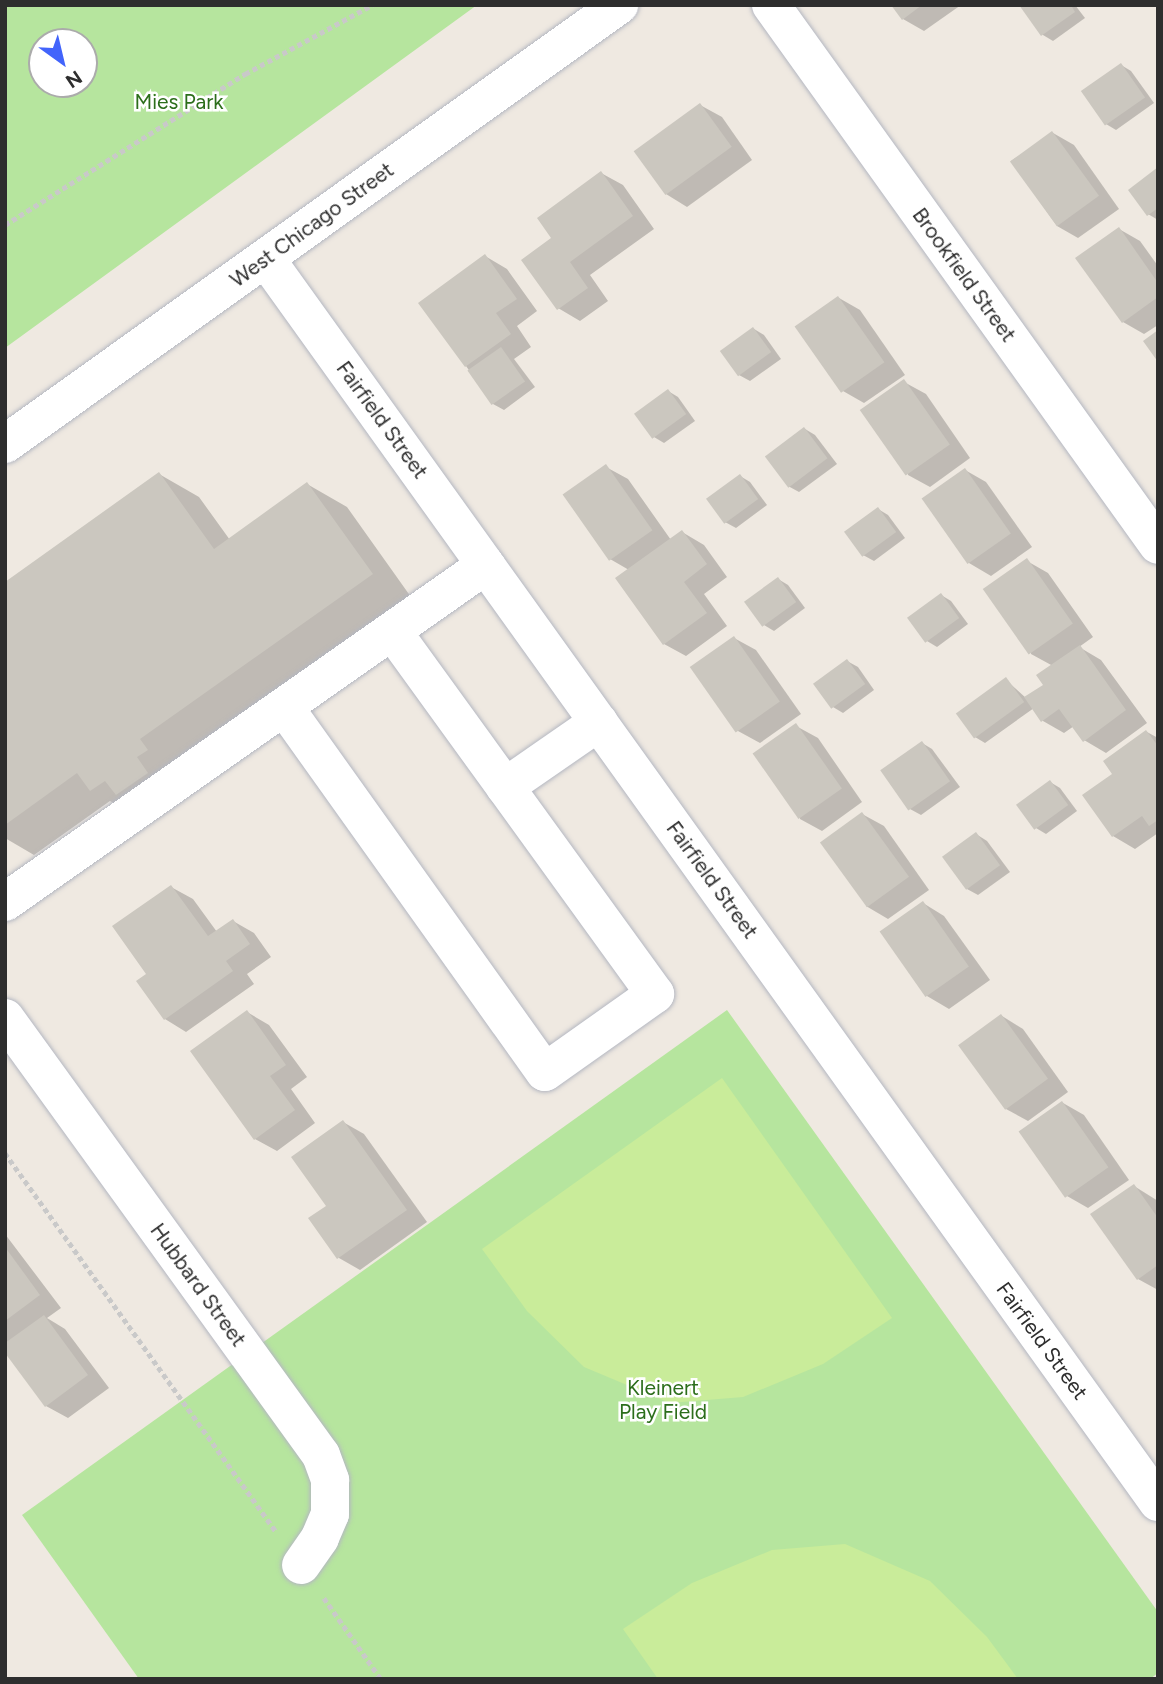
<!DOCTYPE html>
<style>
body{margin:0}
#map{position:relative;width:1163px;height:1684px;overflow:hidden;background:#efe9e1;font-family:Figtree,sans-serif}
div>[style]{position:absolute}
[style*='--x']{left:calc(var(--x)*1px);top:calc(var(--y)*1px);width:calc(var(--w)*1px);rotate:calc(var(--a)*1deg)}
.green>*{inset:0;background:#b6e59e}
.pitch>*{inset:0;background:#c9ec9a}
.shadow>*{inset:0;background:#0003}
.building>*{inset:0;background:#cbc7bf;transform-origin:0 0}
.path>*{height:4.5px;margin-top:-2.25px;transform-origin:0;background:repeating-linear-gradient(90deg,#c9c9c9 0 5px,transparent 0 8.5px)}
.roads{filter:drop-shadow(0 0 2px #b4b7c1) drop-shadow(0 0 2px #b4b7c1)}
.minor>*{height:38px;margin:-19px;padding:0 19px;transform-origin:19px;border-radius:19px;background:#fff}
span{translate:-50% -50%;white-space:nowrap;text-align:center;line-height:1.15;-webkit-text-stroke:5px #fff;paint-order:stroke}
.park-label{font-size:21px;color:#2c6e1b}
.street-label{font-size:21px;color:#2e2e2e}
.frame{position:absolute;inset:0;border:7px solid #2e2e2e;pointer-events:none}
.north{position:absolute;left:28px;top:28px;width:70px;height:70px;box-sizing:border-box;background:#fff;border:2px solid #ababab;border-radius:50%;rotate:146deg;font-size:19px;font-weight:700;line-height:28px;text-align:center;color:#2e2e2e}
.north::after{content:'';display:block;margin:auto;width:24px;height:32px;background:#4264fb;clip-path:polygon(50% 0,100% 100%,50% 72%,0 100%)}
</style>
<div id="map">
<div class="green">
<i style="clip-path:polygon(evenodd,5px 5px,477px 5px,5px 348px,5px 5px,42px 42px,84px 42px,84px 84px,42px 84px,42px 42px)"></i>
<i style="clip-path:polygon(727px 1010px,1158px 1612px,1158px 1673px,1150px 1679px,139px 1679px,22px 1515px)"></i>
</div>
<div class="pitch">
<i style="clip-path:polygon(722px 1078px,892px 1318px,823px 1364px,743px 1397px,670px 1403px,584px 1367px,527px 1311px,482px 1249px)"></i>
<i style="clip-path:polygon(845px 1544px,930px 1581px,987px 1637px,1018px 1679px,658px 1679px,623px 1629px,692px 1583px,772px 1550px)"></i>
</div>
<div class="shadow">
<i style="clip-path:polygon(893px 5px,961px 5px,924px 31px,903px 19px)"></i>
<i style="clip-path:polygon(1021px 5px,1075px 5px,1085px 18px,1053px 41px,1043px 35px)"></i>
<i style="clip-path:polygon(1121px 65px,1131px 71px,1154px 103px,1116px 130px,1106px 124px)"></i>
<i style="clip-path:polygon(700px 105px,722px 117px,752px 160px,687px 207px,666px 194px)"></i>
<i style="clip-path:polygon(1053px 133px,1074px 145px,1119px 209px,1078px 238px,1057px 226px,1011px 161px)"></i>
<i style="clip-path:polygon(1158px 170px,1158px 220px,1148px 214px)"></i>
<i style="clip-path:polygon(601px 173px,623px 185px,654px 229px,590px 275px,608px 301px,580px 321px,558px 308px,554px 239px)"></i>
<i style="clip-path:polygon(1119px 229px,1140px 241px,1158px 266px,1158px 325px,1144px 334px,1123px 322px)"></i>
<i style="clip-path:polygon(485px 256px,507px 269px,537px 311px,517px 326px,531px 347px,514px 359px,535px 387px,504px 410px,493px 404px,466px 366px)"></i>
<i style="clip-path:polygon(839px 298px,860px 310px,905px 375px,864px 403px,843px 391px,798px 327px)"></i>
<i style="clip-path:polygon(754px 329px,764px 335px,781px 359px,750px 381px,739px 375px)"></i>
<i style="clip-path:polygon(904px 382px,926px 394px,970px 458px,930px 487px,908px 475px)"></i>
<i style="clip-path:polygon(668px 391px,678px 397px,695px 421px,664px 443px,654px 437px)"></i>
<i style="clip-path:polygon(805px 429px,815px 435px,837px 464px,799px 492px,788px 486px)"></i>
<i style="clip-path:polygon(606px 467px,628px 479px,671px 540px,682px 532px,704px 545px,727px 577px,704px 594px,727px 626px,686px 656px,664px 644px,629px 570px,610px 559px)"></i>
<i style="clip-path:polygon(965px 470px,986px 482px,1032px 547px,991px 576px,969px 563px)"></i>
<i style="clip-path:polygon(159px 474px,199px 497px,230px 540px,307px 484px,347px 507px,411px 597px,131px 813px,110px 801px,34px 855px,5px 838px,5px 584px)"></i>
<i style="clip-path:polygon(740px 476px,750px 482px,767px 505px,736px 528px,725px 522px)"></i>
<i style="clip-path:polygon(878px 509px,888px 515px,905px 538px,874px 561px,863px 555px)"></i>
<i style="clip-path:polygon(1027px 561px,1048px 573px,1093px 637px,1079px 647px,1101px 660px,1147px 723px,1106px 753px,1084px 740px,1074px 726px,1064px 733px,1043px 721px,1034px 708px,985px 743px,975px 737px,1006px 680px,1026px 698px,1046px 685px,1053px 666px,1031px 654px)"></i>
<i style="clip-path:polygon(778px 579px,788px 585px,805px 608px,774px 631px,764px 625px)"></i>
<i style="clip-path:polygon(941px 595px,951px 601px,968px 624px,937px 647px,927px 641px)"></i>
<i style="clip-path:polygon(734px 638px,756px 650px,801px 714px,760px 743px,738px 731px)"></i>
<i style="clip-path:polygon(847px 661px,858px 667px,874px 690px,843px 713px,833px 707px)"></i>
<i style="clip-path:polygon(796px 726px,818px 738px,862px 802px,822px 831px,800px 819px)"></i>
<i style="clip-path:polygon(1147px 732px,1158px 738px,1158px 833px,1135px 849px,1113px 836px,1084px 795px,1114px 774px)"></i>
<i style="clip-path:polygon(922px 743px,932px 749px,960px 787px,921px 815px,910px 809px)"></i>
<i style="clip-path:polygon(1050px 782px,1060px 788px,1077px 811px,1046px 834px,1036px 828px,1019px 805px)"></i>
<i style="clip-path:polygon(862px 814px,884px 826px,929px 890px,888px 919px,866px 906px)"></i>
<i style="clip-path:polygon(976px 834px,987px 841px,1010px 872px,978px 895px,967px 889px)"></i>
<i style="clip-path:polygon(171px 887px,193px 899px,217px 932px,233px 921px,254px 933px,271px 957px,247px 974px,254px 984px,186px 1032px,165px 1019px,148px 974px)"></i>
<i style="clip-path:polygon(923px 903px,944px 916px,990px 980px,949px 1009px,927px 996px)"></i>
<i style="clip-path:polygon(247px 1012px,269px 1025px,307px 1077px,291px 1089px,315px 1123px,277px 1151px,255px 1139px)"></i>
<i style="clip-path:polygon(1002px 1016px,1023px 1029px,1068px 1092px,1028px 1121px,1006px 1109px)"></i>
<i style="clip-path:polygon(1063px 1103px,1084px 1115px,1129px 1180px,1088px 1208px,1067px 1196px)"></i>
<i style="clip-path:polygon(343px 1122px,364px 1134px,427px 1222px,360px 1270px,339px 1258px)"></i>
<i style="clip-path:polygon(1134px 1186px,1158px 1201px,1158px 1290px,1138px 1279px)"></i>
<i style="clip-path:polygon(5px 1234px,61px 1308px,47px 1318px,65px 1329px,109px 1388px,68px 1418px,46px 1406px,5px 1350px)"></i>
</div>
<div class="building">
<i style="clip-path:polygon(891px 5px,922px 5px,902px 20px)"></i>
<i style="clip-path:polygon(1019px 5px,1071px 5px,1075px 12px,1041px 36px)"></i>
<i style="left:1121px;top:63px;width:42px;height:49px;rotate:55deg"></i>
<i style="left:700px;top:103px;width:54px;height:82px;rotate:54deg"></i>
<i style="left:1052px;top:131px;width:80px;height:52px;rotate:54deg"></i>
<i style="clip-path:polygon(1158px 167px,1158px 208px,1147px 216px,1128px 190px)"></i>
<i style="clip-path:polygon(601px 171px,633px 216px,570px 262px,588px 288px,557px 310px,521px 260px,551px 238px,537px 218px)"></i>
<i style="clip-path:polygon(1119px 227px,1158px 283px,1158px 297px,1122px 323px,1075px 258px)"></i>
<i style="clip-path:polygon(485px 254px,517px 299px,496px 313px,511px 334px,465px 367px,418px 303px)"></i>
<i style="left:838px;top:296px;width:81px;height:53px;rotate:55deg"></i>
<i style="left:753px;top:327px;width:31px;height:41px;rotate:54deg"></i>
<i style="clip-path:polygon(1158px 330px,1158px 362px,1143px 341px)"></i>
<i style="left:501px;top:347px;width:42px;height:41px;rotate:55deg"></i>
<i style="left:904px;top:379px;width:80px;height:54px;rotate:55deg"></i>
<i style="left:668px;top:389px;width:31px;height:42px;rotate:54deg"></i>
<i style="left:804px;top:427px;width:39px;height:49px;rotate:53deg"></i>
<i style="left:606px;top:464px;width:81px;height:53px;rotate:55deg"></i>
<i style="left:965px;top:468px;width:80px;height:53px;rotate:55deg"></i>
<i style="clip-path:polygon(159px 472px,214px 549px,307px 482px,373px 574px,140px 739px,148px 750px,137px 757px,148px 773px,116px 795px,105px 781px,90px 791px,77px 773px,5px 825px,5px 582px)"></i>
<i style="left:740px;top:474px;width:31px;height:42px;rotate:54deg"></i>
<i style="left:878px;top:507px;width:31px;height:42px;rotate:54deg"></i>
<i style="clip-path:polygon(682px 530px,707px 564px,684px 582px,707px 613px,663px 645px,615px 578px)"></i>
<i style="left:1027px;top:558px;width:80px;height:54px;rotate:55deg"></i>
<i style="left:778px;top:577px;width:31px;height:42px;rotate:54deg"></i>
<i style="left:941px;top:593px;width:31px;height:42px;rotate:54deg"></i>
<i style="left:734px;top:636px;width:80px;height:54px;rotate:55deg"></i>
<i style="clip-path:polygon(1080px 645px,1126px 710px,1083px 742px,1059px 709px,1041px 722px,1024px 697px,1043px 685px,1036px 675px)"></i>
<i style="left:847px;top:659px;width:31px;height:42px;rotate:54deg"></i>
<i style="left:1006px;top:677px;width:31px;height:62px;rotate:54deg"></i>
<i style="left:796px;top:723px;width:80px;height:53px;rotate:55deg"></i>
<i style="clip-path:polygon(1146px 730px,1158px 746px,1158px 820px,1149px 826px,1142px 816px,1112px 837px,1082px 795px,1112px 774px,1103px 761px)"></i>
<i style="left:922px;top:741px;width:49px;height:51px;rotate:55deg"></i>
<i style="left:1050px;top:780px;width:31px;height:42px;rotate:54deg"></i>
<i style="left:862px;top:812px;width:80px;height:52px;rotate:54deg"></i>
<i style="left:976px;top:832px;width:41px;height:42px;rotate:54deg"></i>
<i style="clip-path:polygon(171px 885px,208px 936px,233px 919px,250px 944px,226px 961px,233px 971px,164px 1020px,136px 981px,146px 974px,112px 926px)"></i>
<i style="left:923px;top:901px;width:80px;height:53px;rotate:55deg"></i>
<i style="clip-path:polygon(247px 1010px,286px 1065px,270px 1076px,295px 1110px,254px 1140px,190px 1051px)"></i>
<i style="left:1001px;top:1014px;width:80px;height:53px;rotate:54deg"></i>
<i style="left:1062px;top:1101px;width:81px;height:53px;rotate:55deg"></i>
<i style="clip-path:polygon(343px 1120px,407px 1210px,337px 1259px,308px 1218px,326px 1206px,291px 1157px)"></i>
<i style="clip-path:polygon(1134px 1184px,1158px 1218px,1158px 1265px,1137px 1280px,1090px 1214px)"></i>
<i style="clip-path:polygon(5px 1247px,40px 1295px,5px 1321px)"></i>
<i style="clip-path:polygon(44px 1315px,88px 1375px,45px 1407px,5px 1353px,5px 1343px)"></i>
</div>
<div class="path">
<i style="--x:5;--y:225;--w:284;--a:-32.2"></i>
<i style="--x:245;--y:74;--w:145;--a:-28.5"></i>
<i style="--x:5;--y:1153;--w:465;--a:54.4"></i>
<i style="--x:324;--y:1598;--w:99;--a:54.9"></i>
</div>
<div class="roads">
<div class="minor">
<i style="--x:771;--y:5;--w:664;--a:54.37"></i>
<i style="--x:266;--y:259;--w:1530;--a:54.34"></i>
<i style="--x:5;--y:444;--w:755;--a:-35.56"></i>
<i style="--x:285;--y:708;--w:447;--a:54.5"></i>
<i style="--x:545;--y:1072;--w:135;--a:-35.3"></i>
<i style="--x:655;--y:994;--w:447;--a:-125.9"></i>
<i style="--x:505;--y:787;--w:114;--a:-34.7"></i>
<i style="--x:5;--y:902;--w:587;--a:-35.02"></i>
<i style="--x:5;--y:1018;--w:539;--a:54.13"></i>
<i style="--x:321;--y:1455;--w:27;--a:70"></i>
<i style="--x:330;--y:1480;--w:34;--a:90"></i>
<i style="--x:330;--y:1514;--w:26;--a:113"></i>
<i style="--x:320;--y:1538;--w:33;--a:125"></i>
</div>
</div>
<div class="park-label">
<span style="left:179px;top:102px">Mies Park</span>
<span style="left:663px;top:1400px">Kleinert<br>Play Field</span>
</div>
<div class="street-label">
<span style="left:312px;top:225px;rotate:-36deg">West Chicago Street</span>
<span style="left:964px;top:275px;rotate:54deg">Brookfield Street</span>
<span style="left:382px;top:420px;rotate:54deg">Fairfield Street</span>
<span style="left:712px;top:880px;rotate:54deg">Fairfield Street</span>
<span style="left:198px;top:1285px;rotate:54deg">Hubbard Street</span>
<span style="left:1042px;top:1341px;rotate:54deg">Fairfield Street</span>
</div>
<div class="frame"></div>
<div class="north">N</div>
</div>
